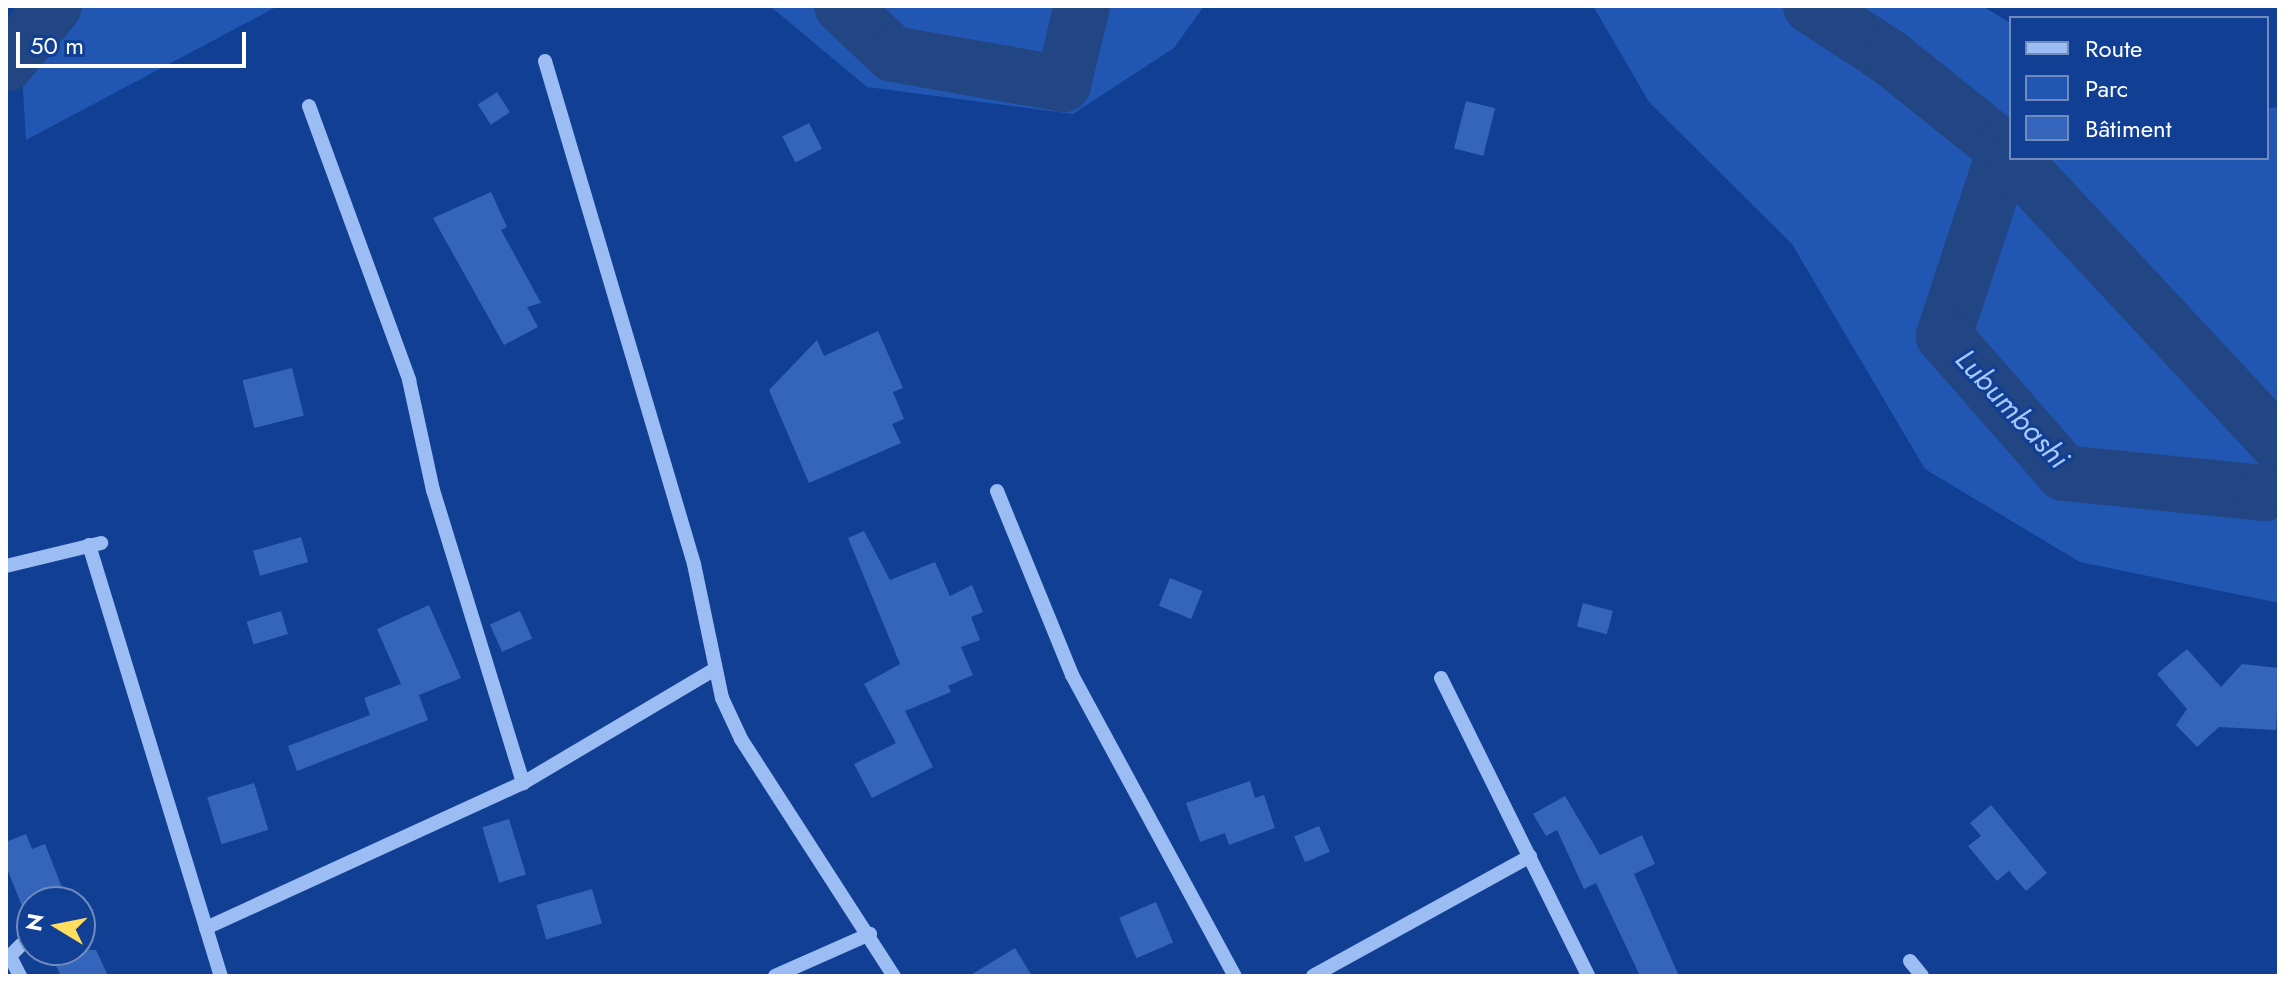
<!DOCTYPE html>
<meta charset="utf-8">
<style>
body{margin:0}
#map{position:relative;width:2285px;height:982px;overflow:hidden;background:#103f93;font-family:Jost,sans-serif}
div>[style]{position:absolute}
[style*='--x']{left:calc(var(--x)*1px);top:calc(var(--y)*1px);width:calc(var(--w)*1px);rotate:calc(var(--a)*1deg)}
.green>*{inset:0;background:#2157b2}
.river>*{height:56px;margin:-28px;padding:0 28px;transform-origin:28px;border-radius:28px;background:#224684}
.building>*{inset:0;background:#3465ba;transform-origin:0 0}
.minor>*{height:14px;margin:-7px;padding:0 7px;transform-origin:7px;border-radius:7px;background:#9cbdf3}
span{translate:-50% -50%;white-space:nowrap;text-align:center;line-height:1.15;-webkit-text-stroke:6px #103f93;paint-order:stroke}
.water-label{font-size:30px;color:#a8c7fa;font-style:italic}
.frame{position:absolute;inset:0;border:8px solid #fff;pointer-events:none}
.legend{position:absolute;left:2009px;top:16px;width:260px;height:144px;box-sizing:border-box;background:#103f93;border:2px solid #708cbe;margin:0;padding:10px 14px;list-style:none;font-size:24px;color:#fff}
.legend li{display:flex;align-items:center;gap:16px;height:40px}
.legend b{width:40px;border:2px solid #708cbe}
.north{position:absolute;left:16px;top:886px;width:80px;height:80px;box-sizing:border-box;background:#103f93;border:2px solid #708cbe;border-radius:50%;rotate:280deg;font-size:22px;font-weight:700;line-height:32px;text-align:center;color:#fff}
.north::after{content:'';display:block;margin:auto;width:28px;height:36px;background:#ffdd5f;clip-path:polygon(50% 0,100% 100%,50% 72%,0 100%)}
.scale{position:absolute;left:16px;top:32px;width:230px;height:36px;box-sizing:border-box;border:4px solid #fff;border-top:0;padding-left:10px;font-size:24px;line-height:28px;white-space:nowrap;color:#fff;-webkit-text-stroke:6px #103f93;paint-order:stroke}
</style>
<div id="map">
<div class="green">
<i style="clip-path:polygon(18px 6px,278px 6px,26px 140px)"></i>
<i style="clip-path:polygon(770px 6px,1204px 6px,1174px 48px,1073px 114px,867px 87px)"></i>
<i style="clip-path:polygon(1593px 6px,1982px 6px,2011px 23px,2011px 158px,2267px 158px,2267px 108px,2279px 107px,2279px 603px,2080px 562px,1925px 469px,1792px 244px,1649px 102px)"></i>
</div>
<div class="river">
<i style="--x:842;--y:6;--w:70;--a:43.3"></i>
<i style="--x:893;--y:54;--w:173;--a:10"></i>
<i style="--x:1063;--y:84;--w:80;--a:-76.3"></i>
<i style="--x:1811;--y:6;--w:93;--a:33.2"></i>
<i style="--x:1889;--y:57;--w:149;--a:38.7"></i>
<i style="--x:2005;--y:150;--w:196;--a:108.2"></i>
<i style="--x:1944;--y:336;--w:182;--a:48.8"></i>
<i style="--x:2064;--y:473;--w:202;--a:5.7"></i>
<i style="--x:2265;--y:493;--w:15;--a:-20"></i>
<i style="--x:6;--y:64;--w:75;--a:-50.4"></i>
<i style="--x:2012;--y:158;--w:391;--a:47"></i>
</div>
<div class="building">
<i style="left:497px;top:92px;width:24px;height:23px;rotate:57deg"></i>
<i style="left:1466px;top:101px;width:30px;height:49px;rotate:14deg"></i>
<i style="left:809px;top:123px;width:29px;height:30px;rotate:63deg"></i>
<i style="clip-path:polygon(491px 192px,507px 227px,501px 230px,541px 303px,527px 307px,538px 327px,504px 345px,433px 218px)"></i>
<i style="clip-path:polygon(878px 331px,903px 388px,893px 392px,904px 419px,892px 424px,901px 443px,809px 483px,769px 390px,817px 340px,824px 356px)"></i>
<i style="left:292px;top:368px;width:49px;height:51px;rotate:76deg"></i>
<i style="clip-path:polygon(864px 531px,890px 580px,935px 562px,950px 596px,972px 585px,983px 612px,971px 617px,980px 640px,961px 647px,973px 675px,948px 686px,951px 692px,905px 711px,933px 767px,872px 798px,854px 764px,896px 743px,864px 684px,900px 664px,848px 538px)"></i>
<i style="left:301px;top:537px;width:26px;height:50px;rotate:74deg"></i>
<i style="left:1170px;top:578px;width:35px;height:30px;rotate:22deg"></i>
<i style="left:1583px;top:603px;width:31px;height:24px;rotate:15deg"></i>
<i style="clip-path:polygon(429px 605px,461px 678px,419px 695px,428px 720px,297px 771px,288px 746px,370px 715px,364px 698px,401px 684px,377px 629px)"></i>
<i style="left:281px;top:611px;width:24px;height:36px;rotate:73deg"></i>
<i style="left:520px;top:611px;width:30px;height:33px;rotate:66deg"></i>
<i style="clip-path:polygon(2187px 649px,2221px 687px,2242px 664px,2279px 668px,2276px 730px,2219px 727px,2197px 747px,2176px 725px,2187px 709px,2157px 674px)"></i>
<i style="clip-path:polygon(1250px 781px,1255px 798px,1264px 795px,1275px 828px,1229px 845px,1225px 833px,1200px 842px,1186px 803px)"></i>
<i style="left:254px;top:783px;width:49px;height:49px;rotate:73deg"></i>
<i style="clip-path:polygon(1565px 796px,1600px 855px,1642px 835px,1655px 864px,1634px 874px,1679px 976px,1640px 976px,1596px 883px,1584px 889px,1557px 830px,1546px 836px,1533px 814px)"></i>
<i style="clip-path:polygon(1991px 805px,2047px 873px,2026px 891px,2009px 871px,1997px 881px,1968px 846px,1981px 836px,1970px 823px)"></i>
<i style="left:509px;top:819px;width:58px;height:28px;rotate:73deg"></i>
<i style="left:1319px;top:826px;width:28px;height:27px;rotate:67deg"></i>
<i style="clip-path:polygon(26px 834px,32px 849px,45px 844px,63px 890px,22px 906px,6px 866px,6px 842px)"></i>
<i style="left:592px;top:889px;width:36px;height:58px;rotate:74deg"></i>
<i style="left:1156px;top:902px;width:44px;height:40px;rotate:67deg"></i>
<i style="clip-path:polygon(1015px 948px,1032px 976px,969px 976px)"></i>
<i style="clip-path:polygon(48px 950px,96px 950px,108px 976px,61px 976px)"></i>
</div>
<div class="minor">
<i style="--x:545;--y:61;--w:525;--a:73.5"></i>
<i style="--x:694;--y:564;--w:137;--a:78.2"></i>
<i style="--x:722;--y:698;--w:45;--a:65.1"></i>
<i style="--x:741;--y:739;--w:282;--a:57.2"></i>
<i style="--x:309;--y:106;--w:292;--a:69.9"></i>
<i style="--x:409;--y:380;--w:113;--a:77.7"></i>
<i style="--x:433;--y:490;--w:307;--a:72.9"></i>
<i style="--x:997;--y:491;--w:199;--a:67.8"></i>
<i style="--x:1072;--y:675;--w:342;--a:61.6"></i>
<i style="--x:89;--y:545;--w:451;--a:73"></i>
<i style="--x:6;--y:566;--w:98;--a:-13.6"></i>
<i style="--x:1441;--y:678;--w:332;--a:63.7"></i>
<i style="--x:206;--y:928;--w:349;--a:-24.6"></i>
<i style="--x:523;--y:783;--w:221;--a:-30.7"></i>
<i style="--x:1910;--y:961;--w:19;--a:51"></i>
<i style="--x:20;--y:976;--w:22;--a:-117"></i>
<i style="--x:10;--y:956;--w:17;--a:-45"></i>
<i style="--x:775;--y:976;--w:104;--a:-23.9"></i>
<i style="--x:1313;--y:976;--w:248;--a:-28.9"></i>
</div>
<div class="water-label">
<span style="left:2012px;top:409px;rotate:47deg">Lubumbashi</span>
</div>
<div class="frame"></div>
<ul class="legend">
<li><b style="height:10px;background:#9cbdf3"></b>Route</li>
<li><b style="height:22px;background:#2157b2"></b>Parc</li>
<li><b style="height:22px;background:#3465ba"></b>Bâtiment</li>
</ul>
<div class="north">N</div>
<div class="scale">50 m</div>
</div>
